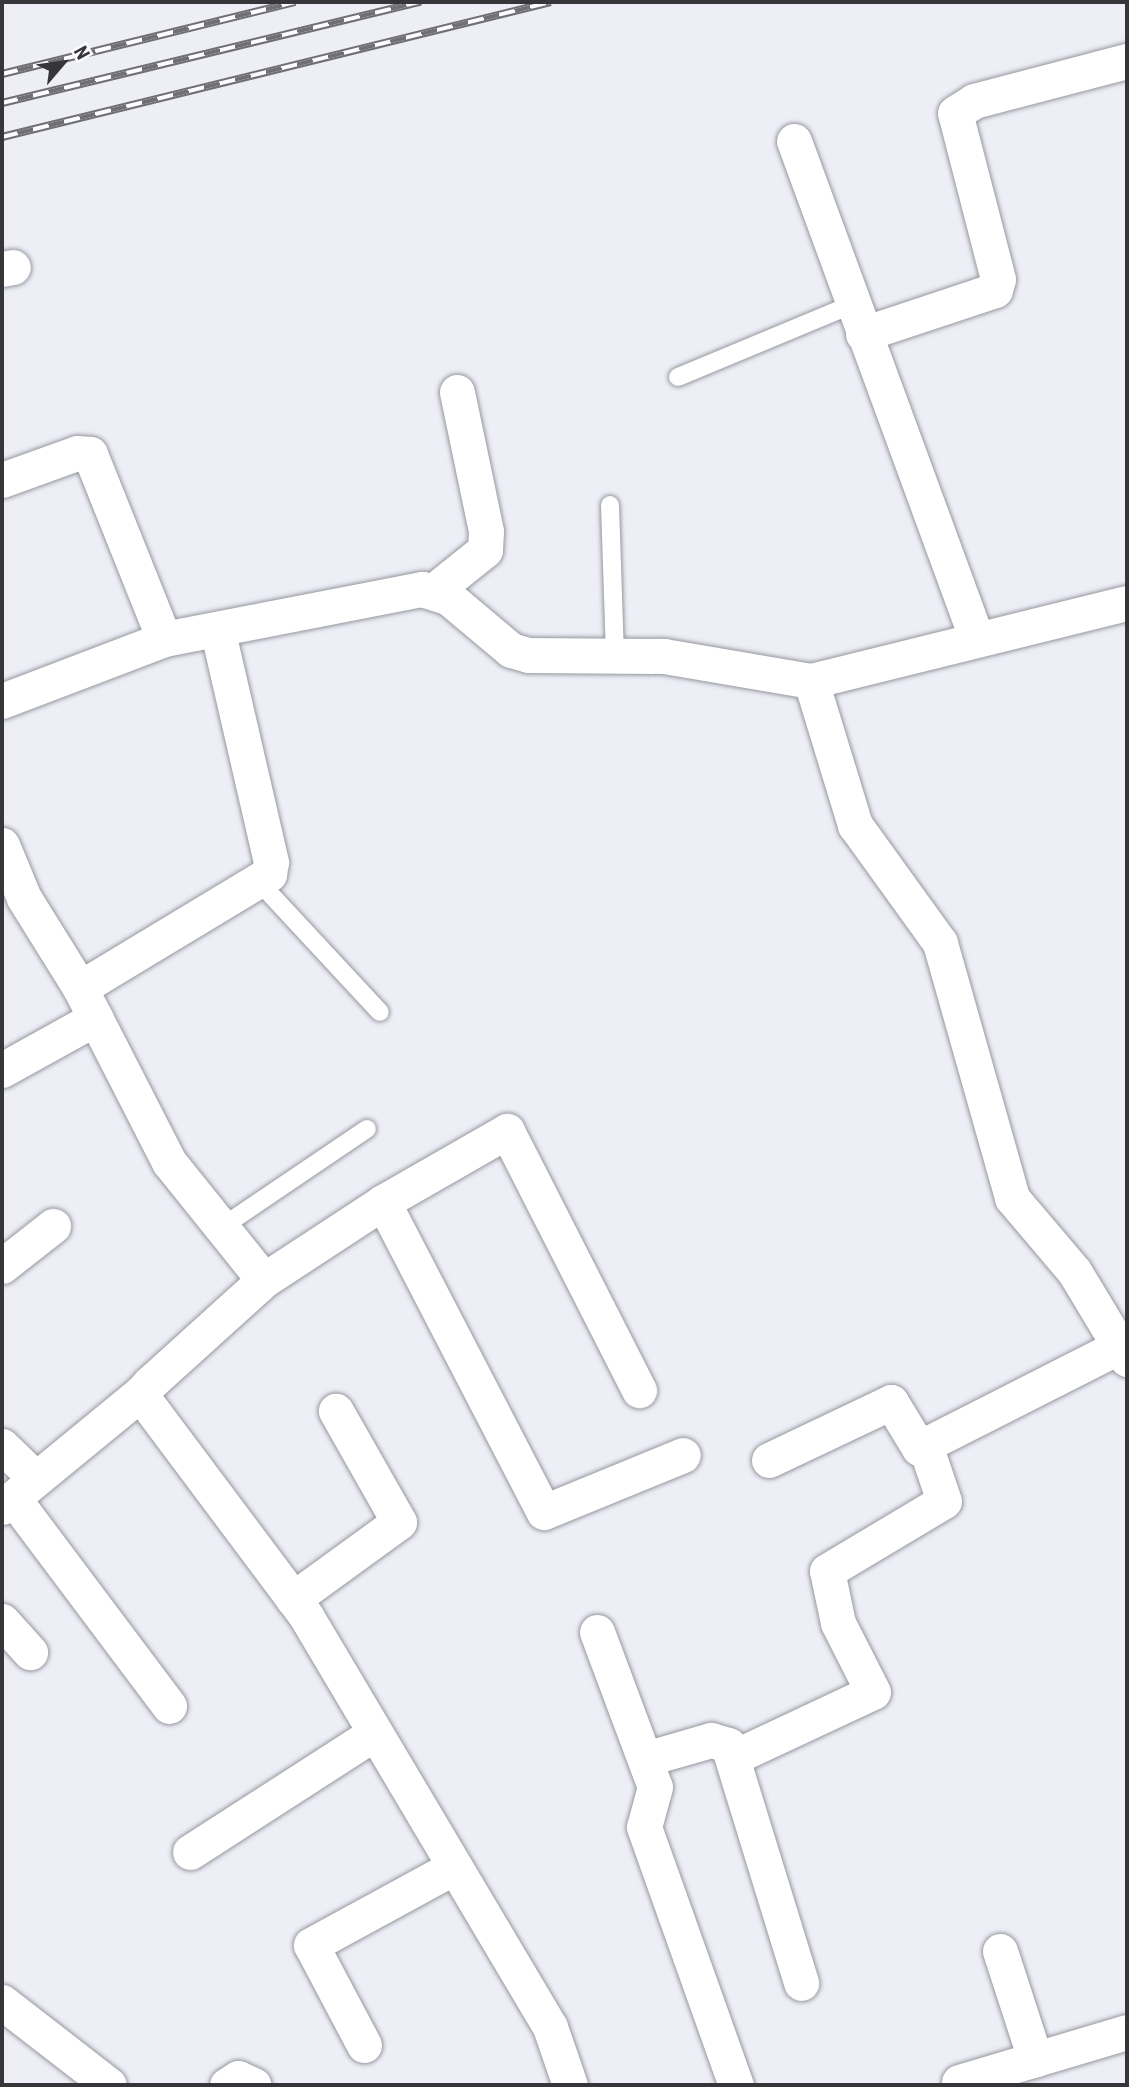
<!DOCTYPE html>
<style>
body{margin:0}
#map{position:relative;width:1129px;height:2087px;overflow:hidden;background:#edeef6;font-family:"Roboto Condensed",sans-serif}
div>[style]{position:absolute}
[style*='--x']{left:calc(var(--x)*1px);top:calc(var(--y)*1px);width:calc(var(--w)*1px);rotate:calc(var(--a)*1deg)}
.roads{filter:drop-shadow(0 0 2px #96979f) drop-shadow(0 0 2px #96979f)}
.lane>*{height:18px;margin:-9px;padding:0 9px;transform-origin:9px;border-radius:9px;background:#fff}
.street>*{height:35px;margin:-17.5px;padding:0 17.5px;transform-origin:17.5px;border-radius:17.5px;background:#fff}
.rail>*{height:8px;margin-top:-4px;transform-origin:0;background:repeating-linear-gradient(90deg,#fbfcff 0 16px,#6f6f74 0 32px);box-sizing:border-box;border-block:2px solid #6f6f74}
span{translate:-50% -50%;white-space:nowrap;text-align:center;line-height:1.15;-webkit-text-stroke:5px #fbfcff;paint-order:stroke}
.frame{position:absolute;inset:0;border:4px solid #36363a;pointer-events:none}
.north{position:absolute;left:28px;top:28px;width:70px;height:70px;-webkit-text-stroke:5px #fbfcff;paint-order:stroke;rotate:61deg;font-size:19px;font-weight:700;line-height:28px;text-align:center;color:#36363a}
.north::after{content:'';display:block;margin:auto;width:24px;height:32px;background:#36363a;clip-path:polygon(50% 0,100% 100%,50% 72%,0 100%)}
</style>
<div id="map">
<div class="roads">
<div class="lane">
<i style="--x:678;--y:377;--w:190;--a:-22.6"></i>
<i style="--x:610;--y:505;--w:150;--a:88.1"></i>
<i style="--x:260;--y:883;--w:176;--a:47.1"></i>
<i style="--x:222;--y:1227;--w:175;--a:-34.1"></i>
</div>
<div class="street">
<i style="--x:794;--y:141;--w:528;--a:69.85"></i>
<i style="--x:2;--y:269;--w:11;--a:-10"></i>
<i style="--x:863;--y:334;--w:139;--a:-18.4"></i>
<i style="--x:995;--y:290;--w:11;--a:-75"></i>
<i style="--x:998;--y:279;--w:171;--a:-104.5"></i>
<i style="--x:955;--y:113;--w:22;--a:-32"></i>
<i style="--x:974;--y:101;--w:158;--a:-14.7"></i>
<i style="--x:2;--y:480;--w:80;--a:-19.8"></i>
<i style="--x:77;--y:453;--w:13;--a:4"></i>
<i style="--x:90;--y:454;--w:199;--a:68.2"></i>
<i style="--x:435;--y:590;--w:64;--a:-38.7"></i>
<i style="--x:485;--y:550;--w:19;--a:-87"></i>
<i style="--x:486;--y:531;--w:142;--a:-101.8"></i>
<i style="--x:811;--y:681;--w:151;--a:73"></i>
<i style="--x:855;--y:825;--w:145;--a:54.2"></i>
<i style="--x:940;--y:943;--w:265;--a:74.2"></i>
<i style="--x:1012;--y:1198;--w:96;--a:49.7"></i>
<i style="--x:1074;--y:1271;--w:103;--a:58.9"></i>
<i style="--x:2;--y:701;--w:173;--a:-20.9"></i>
<i style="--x:164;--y:639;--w:263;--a:-11"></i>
<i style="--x:422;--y:589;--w:28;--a:18"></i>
<i style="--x:449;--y:598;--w:81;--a:40"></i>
<i style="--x:511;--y:650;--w:18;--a:16"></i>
<i style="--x:528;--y:655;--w:136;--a:0.4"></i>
<i style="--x:664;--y:656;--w:149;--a:9.7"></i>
<i style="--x:811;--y:681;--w:325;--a:-13.9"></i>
<i style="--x:2;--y:845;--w:57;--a:67.5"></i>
<i style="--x:24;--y:898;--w:106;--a:58.1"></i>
<i style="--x:80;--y:988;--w:195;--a:62.9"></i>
<i style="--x:169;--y:1162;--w:151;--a:51.2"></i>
<i style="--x:264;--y:1280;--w:155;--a:137.9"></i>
<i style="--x:149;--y:1384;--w:11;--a:131"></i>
<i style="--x:142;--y:1392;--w:11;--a:68"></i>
<i style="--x:146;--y:1402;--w:267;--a:53.2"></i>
<i style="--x:306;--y:1616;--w:478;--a:59.3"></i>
<i style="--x:550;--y:2027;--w:61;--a:71"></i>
<i style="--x:80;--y:988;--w:221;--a:-31.1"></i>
<i style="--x:269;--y:874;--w:12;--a:-81"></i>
<i style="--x:271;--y:862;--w:239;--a:-103"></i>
<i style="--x:2;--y:1070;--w:107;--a:-29"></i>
<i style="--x:383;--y:1202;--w:349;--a:62.6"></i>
<i style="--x:544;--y:1512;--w:150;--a:-22.3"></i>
<i style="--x:2;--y:1266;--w:65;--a:-38.1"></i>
<i style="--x:264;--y:1280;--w:142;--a:-33.2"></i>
<i style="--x:383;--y:1202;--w:143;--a:-29.8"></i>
<i style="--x:507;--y:1131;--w:291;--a:63"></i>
<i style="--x:2;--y:1446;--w:45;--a:44.1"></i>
<i style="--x:769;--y:1460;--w:135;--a:-25.4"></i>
<i style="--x:891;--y:1402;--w:54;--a:58.7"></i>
<i style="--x:919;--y:1448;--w:225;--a:-26.9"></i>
<i style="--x:13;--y:1498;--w:260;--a:53.1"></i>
<i style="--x:2;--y:1507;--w:181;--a:-39.4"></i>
<i style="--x:293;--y:1599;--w:131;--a:-36"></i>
<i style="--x:399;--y:1522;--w:128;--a:-119.6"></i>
<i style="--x:2;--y:1621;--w:42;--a:47.9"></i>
<i style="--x:597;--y:1632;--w:165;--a:69.5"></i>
<i style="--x:655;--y:1787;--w:41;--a:105.4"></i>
<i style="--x:644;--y:1827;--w:274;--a:70.4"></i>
<i style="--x:734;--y:1757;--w:153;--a:-25.1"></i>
<i style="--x:873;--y:1692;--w:77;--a:-116.9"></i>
<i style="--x:838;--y:1623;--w:53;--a:-101.9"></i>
<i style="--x:827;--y:1571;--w:136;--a:-30.9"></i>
<i style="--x:944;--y:1501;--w:59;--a:-108.7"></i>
<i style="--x:645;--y:1759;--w:69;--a:-16.1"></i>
<i style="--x:711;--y:1740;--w:18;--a:16"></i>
<i style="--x:728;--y:1745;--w:249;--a:72.9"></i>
<i style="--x:190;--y:1852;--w:220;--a:-32.8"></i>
<i style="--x:1000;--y:1951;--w:114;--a:72"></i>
<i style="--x:2;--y:2002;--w:135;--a:37.8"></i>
<i style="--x:364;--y:2045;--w:113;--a:-117.9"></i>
<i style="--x:311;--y:1945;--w:163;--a:-28.6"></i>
<i style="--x:959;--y:2082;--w:175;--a:-16.6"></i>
<i style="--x:227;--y:2085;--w:13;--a:-32"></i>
<i style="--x:238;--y:2078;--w:17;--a:24"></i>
</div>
</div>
<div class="rail">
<i style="--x:2;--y:74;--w:302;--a:-13.8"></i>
<i style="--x:2;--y:103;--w:431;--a:-13.6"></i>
<i style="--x:2;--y:137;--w:565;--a:-13.82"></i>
</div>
<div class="frame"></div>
<div class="north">N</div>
</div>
